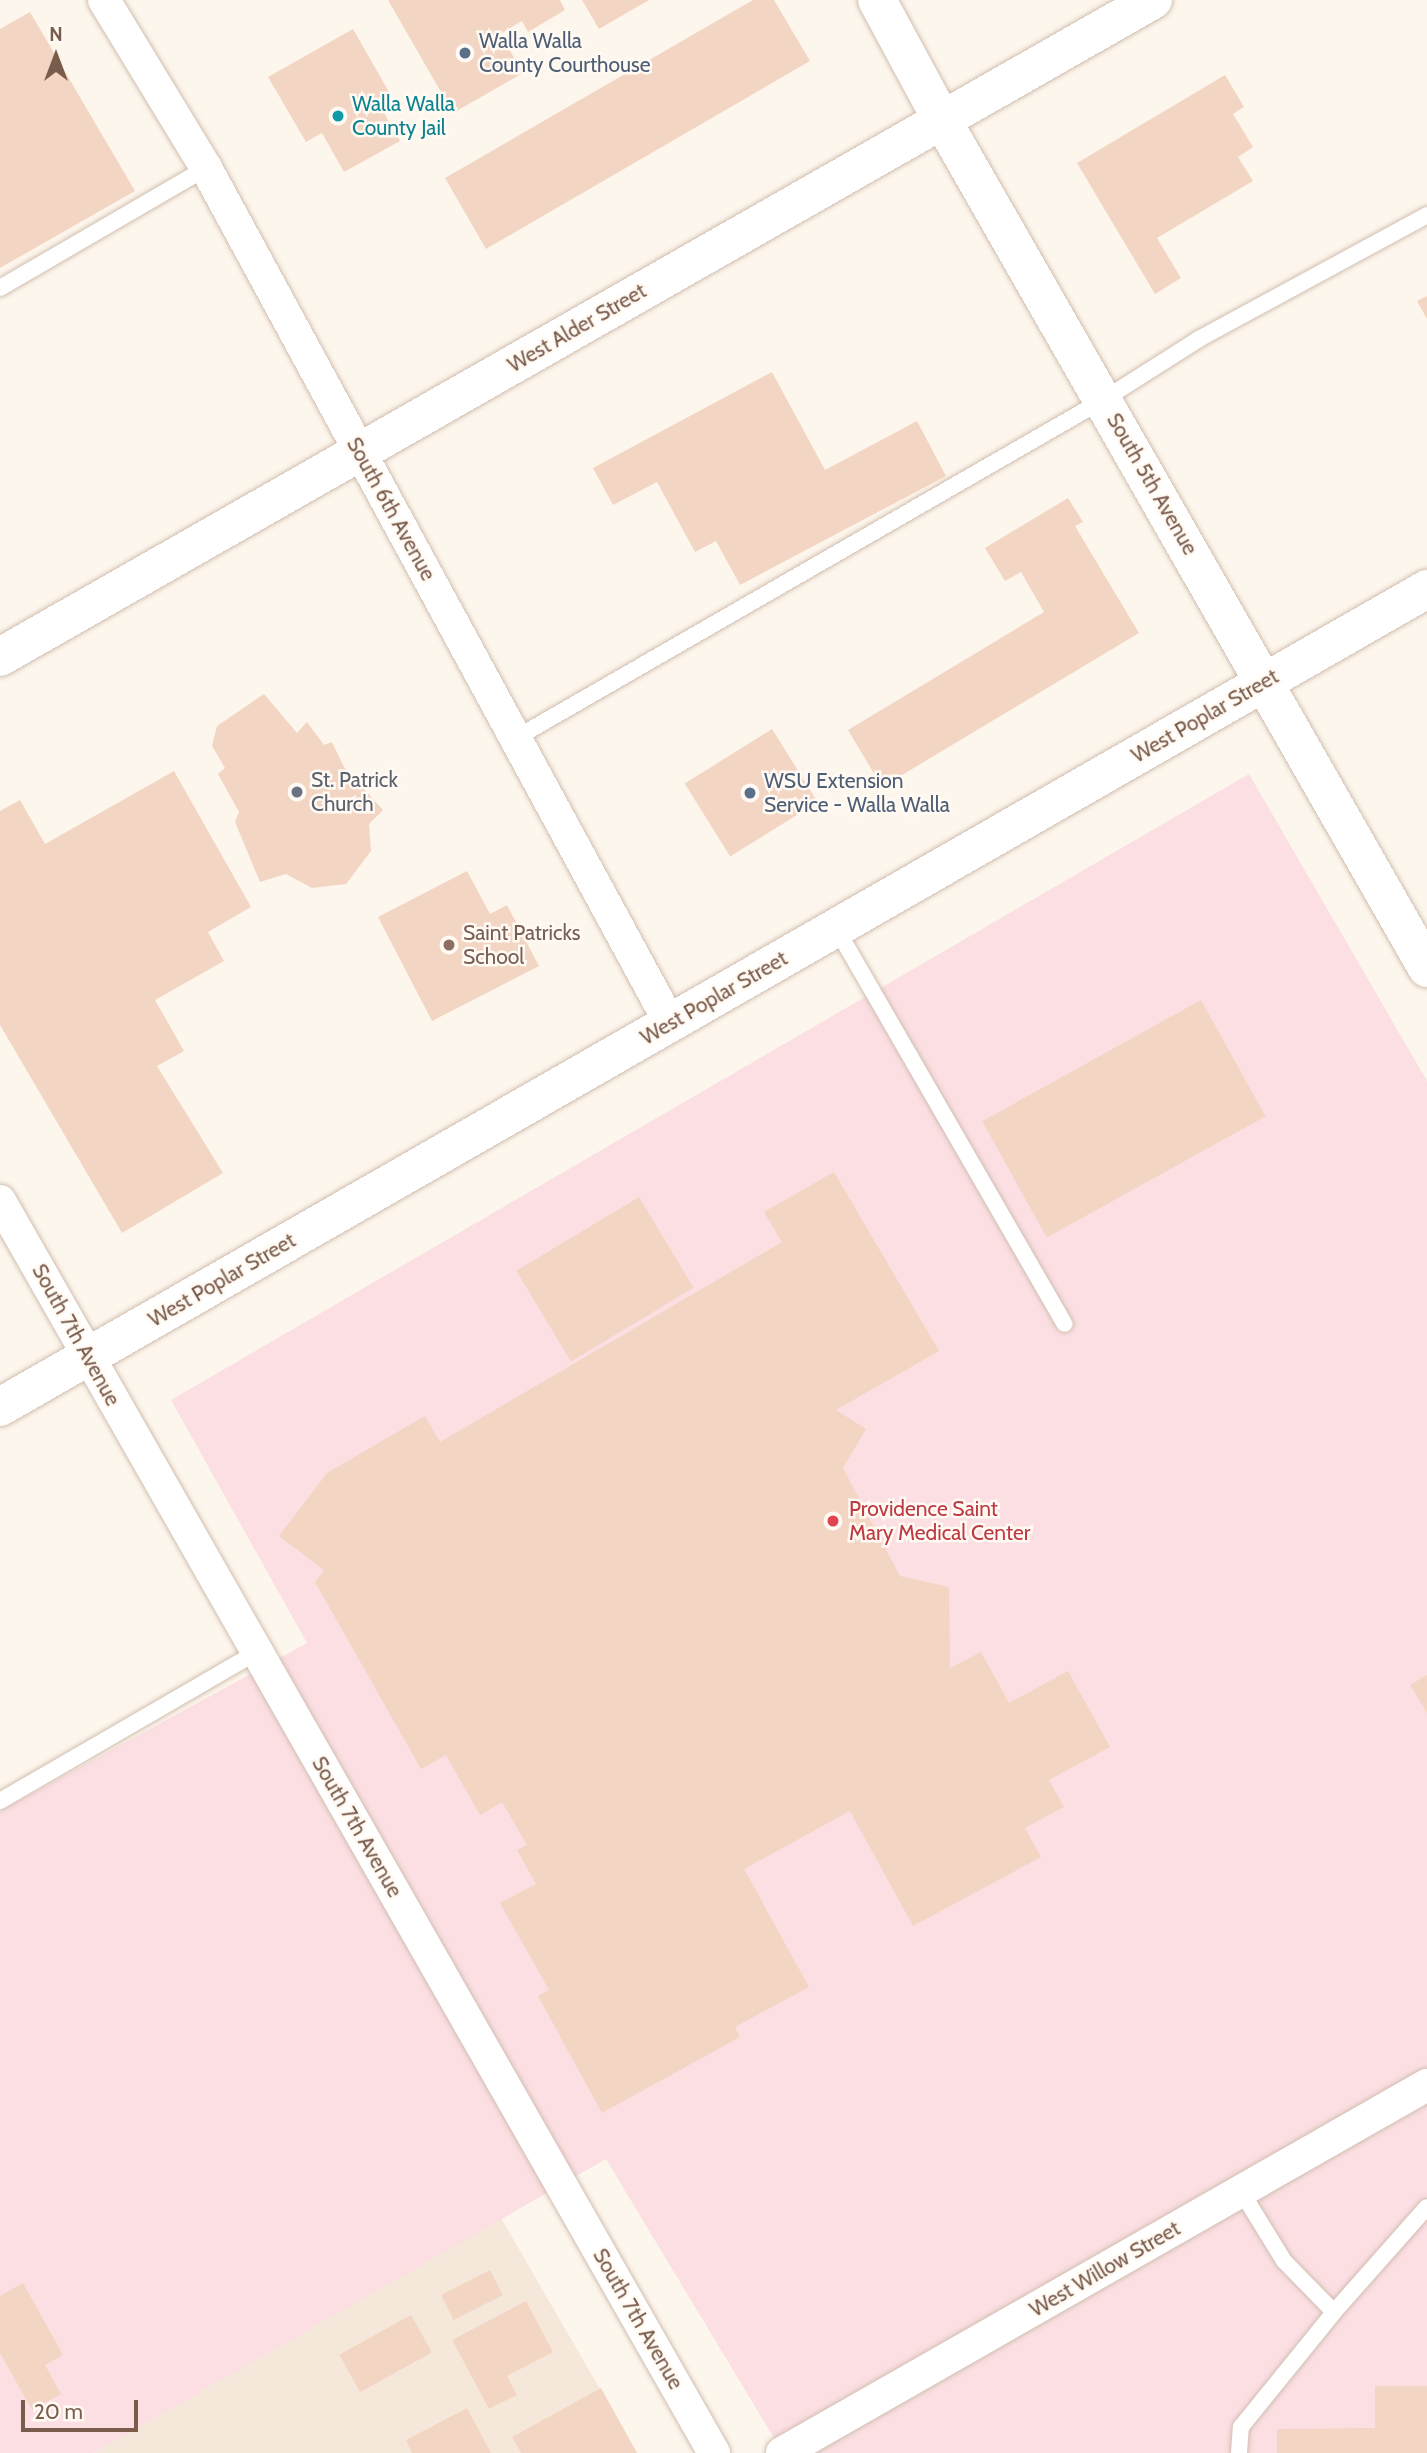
<!DOCTYPE html>
<style>
body{margin:0}
#map{position:relative;width:1427px;height:2453px;overflow:hidden;background:#fdf6ec;font-family:Cabin,sans-serif}
div>[style]{position:absolute}
[style*='--x']{left:calc(var(--x)*1px);top:calc(var(--y)*1px);width:calc(var(--w)*1px);rotate:calc(var(--a)*1deg)}
.residential>*{inset:0;background:#f5e8da}
.medical>*{inset:0;background:#fbdfe3}
.building>*{inset:0;background:#f3d5c3;transform-origin:0 0}
.roads{filter:drop-shadow(0 0 2px #d1beb0) drop-shadow(0 0 2px #d1beb0)}
.lane>*{height:16px;margin:-8px;padding:0 8px;transform-origin:8px;border-radius:8px;background:#fff}
.street>*{height:32px;margin:-16px;padding:0 16px;transform-origin:16px;border-radius:16px;background:#fff}
.secondary>*{height:38px;margin:-19px;padding:0 19px;transform-origin:19px;border-radius:19px;background:#fff}
.dots>*{width:19px;height:19px;translate:-50% -50%;box-sizing:border-box;border:4px solid #fffaf3;border-radius:50%}
span{translate:-50% -50%;white-space:nowrap;text-align:center;line-height:1.15;-webkit-text-stroke:5px #fffaf3;paint-order:stroke}
.service-label{font-size:21px;color:#4e5e75}
.left{translate:0 -50%;text-align:left}
.culture-label{font-size:21px;color:#0d838f}
.street-label{font-size:21px;color:#7a5c4d}
.worship-label{font-size:21px;color:#5b616d}
.education-label{font-size:21px;color:#785e54}
.health-label{font-size:21px;color:#be3a42}
.north{position:absolute;left:21px;top:21px;width:70px;height:70px;-webkit-text-stroke:5px #fffaf3;paint-order:stroke;rotate:0deg;font-size:19px;font-weight:700;line-height:28px;text-align:center;color:#7a5c4d}
.north::after{content:'';display:block;margin:auto;width:24px;height:32px;background:#7a5c4d;clip-path:polygon(50% 0,100% 100%,50% 72%,0 100%)}
.scale{position:absolute;left:21px;top:2400px;width:117px;height:32px;box-sizing:border-box;border:4px solid #7a5c4d;border-top:0;padding-left:9px;font-size:21px;line-height:24px;white-space:nowrap;color:#7a5c4d;-webkit-text-stroke:5px #fffaf3;paint-order:stroke}
</style>
<div id="map">
<div class="residential">
<i style="clip-path:polygon(501px 2218px,637px 2453px,94px 2453px)"></i>
</div>
<div class="medical">
<i style="clip-path:polygon(1249px 774px,1427px 1081px,1427px 2453px,783px 2453px,606px 2159px,94px 2453px,0 2453px,0 1811px,307px 1643px,171px 1400px)"></i>
</div>
<div class="building">
<i style="clip-path:polygon(388px 0,560px 0,565px 10px,528px 32px,522px 21px,500px 34px,523px 73px,453px 113px)"></i>
<i style="clip-path:polygon(582px 0,649px 0,599px 29px)"></i>
<i style="clip-path:polygon(753px 0,774px 0,810px 61px,486px 249px,445px 178px)"></i>
<i style="clip-path:polygon(30px 12px,135px 191px,0 268px,0 29px)"></i>
<i style="clip-path:polygon(353px 29px,389px 92px,376px 99px,400px 141px,344px 172px,322px 133px,306px 142px,268px 77px)"></i>
<i style="clip-path:polygon(1225px 75px,1244px 107px,1233px 114px,1253px 147px,1238px 157px,1253px 181px,1157px 238px,1181px 278px,1155px 294px,1077px 163px)"></i>
<i style="clip-path:polygon(1427px 296px,1427px 319px,1417px 301px)"></i>
<i style="clip-path:polygon(772px 372px,825px 470px,917px 421px,946px 476px,740px 585px,716px 541px,695px 552px,657px 482px,613px 505px,593px 468px)"></i>
<i style="clip-path:polygon(1068px 498px,1083px 522px,1075px 526px,1139px 633px,882px 787px,848px 730px,1044px 612px,1021px 572px,1005px 581px,985px 548px)"></i>
<i style="clip-path:polygon(264px 694px,297px 733px,307px 722px,324px 745px,332px 742px,344px 767px,383px 810px,369px 824px,371px 851px,346px 884px,312px 888px,286px 874px,260px 882px,235px 822px,239px 812px,218px 774px,225px 768px,212px 746px,217px 726px)"></i>
<i style="left:772px;top:729px;width:86px;height:103px;rotate:58deg"></i>
<i style="clip-path:polygon(174px 771px,251px 907px,208px 932px,224px 961px,155px 1000px,184px 1051px,157px 1066px,223px 1173px,122px 1233px,0 1025px,0 811px,20px 800px,45px 844px)"></i>
<i style="clip-path:polygon(467px 871px,490px 914px,507px 905px,539px 966px,432px 1021px,378px 917px)"></i>
<i style="left:1201px;top:1000px;width:133px;height:250px;rotate:61deg"></i>
<i style="clip-path:polygon(834px 1172px,939px 1351px,836px 1410px,866px 1429px,843px 1468px,900px 1576px,949px 1587px,950px 1668px,981px 1652px,1009px 1703px,1068px 1671px,1110px 1747px,1049px 1780px,1064px 1807px,1025px 1828px,1041px 1857px,913px 1926px,850px 1811px,744px 1869px,809px 1987px,735px 2027px,740px 2037px,602px 2113px,538px 1996px,549px 1990px,500px 1903px,536px 1884px,517px 1850px,527px 1845px,502px 1802px,480px 1815px,446px 1755px,421px 1769px,315px 1582px,324px 1570px,279px 1536px,327px 1473px,425px 1416px,440px 1442px,782px 1242px,764px 1212px)"></i>
<i style="left:639px;top:1197px;width:106px;height:143px;rotate:59deg"></i>
<i style="clip-path:polygon(1427px 1675px,1427px 1713px,1410px 1685px)"></i>
<i style="left:490px;top:2270px;width:28px;height:55px;rotate:63deg"></i>
<i style="clip-path:polygon(23px 2283px,63px 2355px,45px 2365px,61px 2394px,32px 2410px,0 2353px,0 2296px)"></i>
<i style="clip-path:polygon(526px 2301px,553px 2352px,507px 2376px,517px 2395px,489px 2409px,452px 2340px)"></i>
<i style="left:411px;top:2315px;width:43px;height:82px;rotate:61deg"></i>
<i style="clip-path:polygon(1375px 2386px,1427px 2386px,1427px 2453px,1277px 2453px,1277px 2429px,1375px 2428px)"></i>
<i style="clip-path:polygon(601px 2388px,637px 2453px,521px 2453px,512px 2437px)"></i>
<i style="clip-path:polygon(467px 2408px,491px 2453px,412px 2453px,406px 2440px)"></i>
</div>
<div class="roads">
<div class="lane">
<i style="--x:0;--y:288;--w:238;--a:-30.2"></i>
<i style="--x:516;--y:738;--w:677;--a:-29.93"></i>
<i style="--x:1103;--y:400;--w:114;--a:-32.4"></i>
<i style="--x:1199;--y:339;--w:260;--a:-28.5"></i>
<i style="--x:836;--y:928;--w:457;--a:60"></i>
<i style="--x:0;--y:1801;--w:297;--a:-30.1"></i>
<i style="--x:1241;--y:2191;--w:82;--a:58.4"></i>
<i style="--x:1284;--y:2261;--w:71;--a:45.6"></i>
<i style="--x:1239;--y:2453;--w:26;--a:-86"></i>
<i style="--x:1241;--y:2427;--w:148;--a:-51"></i>
<i style="--x:1334;--y:2312;--w:140;--a:-48.5"></i>
</div>
<div class="street">
<i style="--x:104;--y:0;--w:197;--a:58.7"></i>
<i style="--x:206;--y:168;--w:973;--a:61.51"></i>
<i style="--x:0;--y:1201;--w:1441;--a:60.3"></i>
<i style="--x:782;--y:2453;--w:743;--a:-29.71"></i>
</div>
<div class="secondary">
<i style="--x:877;--y:0;--w:136;--a:61.6"></i>
<i style="--x:942;--y:120;--w:977;--a:60.23"></i>
<i style="--x:0;--y:657;--w:1327;--a:-29.68"></i>
<i style="--x:0;--y:1407;--w:1645;--a:-29.82"></i>
</div>
</div>
<div class="dots">
<i style="left:465px;top:53px;background:#5c6f8a"></i>
<i style="left:338px;top:116px;background:#0f9aa8"></i>
<i style="left:297px;top:792px;background:#6b7280"></i>
<i style="left:750px;top:793px;background:#5c6f8a"></i>
<i style="left:449px;top:945px;background:#8d6e63"></i>
<i style="left:833px;top:1521px;background:#e0444e"></i>
</div>
<div class="service-label">
<span class="left" style="left:479px;top:53px">Walla Walla<br>County Courthouse</span>
<span class="left" style="left:764px;top:793px">WSU Extension<br>Service - Walla Walla</span>
</div>
<div class="culture-label">
<span class="left" style="left:352px;top:116px">Walla Walla<br>County Jail</span>
</div>
<div class="street-label">
<span style="left:577px;top:328px;rotate:-30deg">West Alder Street</span>
<span style="left:1152px;top:484px;rotate:60deg">South 5th Avenue</span>
<span style="left:391px;top:509px;rotate:61deg">South 6th Avenue</span>
<span style="left:1205px;top:716px;rotate:-30deg">West Poplar Street</span>
<span style="left:714px;top:998px;rotate:-30deg">West Poplar Street</span>
<span style="left:222px;top:1280px;rotate:-30deg">West Poplar Street</span>
<span style="left:76px;top:1335px;rotate:61deg">South 7th Avenue</span>
<span style="left:357px;top:1827px;rotate:60deg">South 7th Avenue</span>
<span style="left:1105px;top:2269px;rotate:-30deg">West Willow Street</span>
<span style="left:638px;top:2319px;rotate:60deg">South 7th Avenue</span>
</div>
<div class="worship-label">
<span class="left" style="left:311px;top:792px">St. Patrick<br>Church</span>
</div>
<div class="education-label">
<span class="left" style="left:463px;top:945px">Saint Patricks<br>School</span>
</div>
<div class="health-label">
<span class="left" style="left:849px;top:1521px">Providence Saint<br>Mary Medical Center</span>
</div>
<div class="north">N</div>
<div class="scale">20 m</div>
</div>
